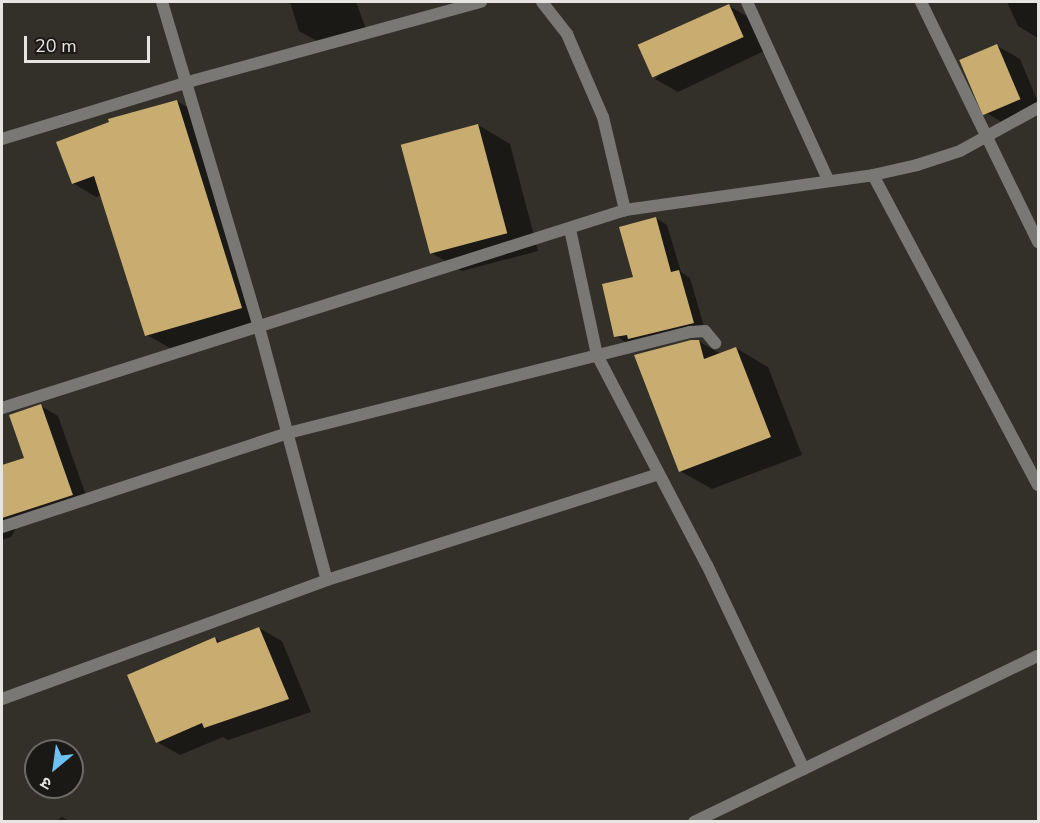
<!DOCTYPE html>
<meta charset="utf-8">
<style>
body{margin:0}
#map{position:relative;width:1040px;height:823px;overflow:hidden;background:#33302a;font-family:"Nunito Sans","Noto Sans Devanagari",sans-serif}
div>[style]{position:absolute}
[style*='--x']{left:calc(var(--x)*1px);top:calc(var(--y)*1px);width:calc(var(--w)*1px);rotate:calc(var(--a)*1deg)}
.shadow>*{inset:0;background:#0007}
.building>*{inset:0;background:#c9ac6f;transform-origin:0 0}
.street>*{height:12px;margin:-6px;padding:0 6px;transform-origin:6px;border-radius:6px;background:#7a7875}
span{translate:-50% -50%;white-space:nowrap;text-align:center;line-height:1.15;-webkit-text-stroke:6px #1a1916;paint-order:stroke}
.frame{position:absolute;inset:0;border:3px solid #e7e5e1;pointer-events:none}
.north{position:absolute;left:24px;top:739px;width:60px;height:60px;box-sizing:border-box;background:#1a1916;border:2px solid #6c6b67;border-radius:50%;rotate:209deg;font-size:16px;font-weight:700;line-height:24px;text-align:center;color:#e7e5e1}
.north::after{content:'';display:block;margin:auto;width:21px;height:27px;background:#6dc2f3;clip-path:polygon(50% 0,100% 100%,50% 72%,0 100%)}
.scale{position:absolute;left:24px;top:36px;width:126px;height:27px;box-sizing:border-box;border:3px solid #e7e5e1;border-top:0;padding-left:8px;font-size:18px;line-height:21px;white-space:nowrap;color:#e7e5e1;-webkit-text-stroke:4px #1a1916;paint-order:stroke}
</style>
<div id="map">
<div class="shadow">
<i style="clip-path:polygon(290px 2px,356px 2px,366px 29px,322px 44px,299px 31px)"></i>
<i style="clip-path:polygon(1007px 2px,1038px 2px,1038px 38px,1018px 26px)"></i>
<i style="clip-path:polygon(729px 6px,752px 19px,766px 50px,678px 92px,655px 79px)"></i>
<i style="clip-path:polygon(997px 46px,1020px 59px,1038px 102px,1009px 126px,986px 113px)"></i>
<i style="clip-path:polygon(177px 101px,200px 115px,264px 321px,170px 348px,147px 335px,102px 195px,96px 197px,73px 183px)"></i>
<i style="clip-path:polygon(478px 125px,510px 144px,538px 251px,462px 271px,430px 252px)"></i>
<i style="clip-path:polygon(656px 218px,667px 225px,681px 272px,690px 278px,705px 330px,627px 343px,616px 336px)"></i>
<i style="clip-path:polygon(698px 341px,721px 354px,736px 348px,768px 367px,802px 455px,712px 489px,680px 471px)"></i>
<i style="clip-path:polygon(41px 406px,58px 416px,89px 504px,16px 528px,11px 537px,2px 540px,2px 467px,26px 459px)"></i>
<i style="clip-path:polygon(259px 628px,282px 641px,311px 712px,228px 740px,223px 737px,180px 755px,157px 742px,215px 638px,222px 643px)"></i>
<i style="clip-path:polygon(62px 817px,70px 822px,55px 822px)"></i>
</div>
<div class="building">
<i style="left:729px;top:4px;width:36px;height:100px;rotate:66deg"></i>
<i style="left:997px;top:44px;width:60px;height:41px;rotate:67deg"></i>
<i style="clip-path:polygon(177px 100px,242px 308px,145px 336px,94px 176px,72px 184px,56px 142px,109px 122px,108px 119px)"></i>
<i style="left:478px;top:124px;width:113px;height:80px;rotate:75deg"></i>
<i style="clip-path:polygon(656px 217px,671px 272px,679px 270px,694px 323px,628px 339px,627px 335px,614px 337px,602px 284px,633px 277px,619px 227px)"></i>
<i style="clip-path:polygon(691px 340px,699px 340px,704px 359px,736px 347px,771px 437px,679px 472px,634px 355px)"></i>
<i style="clip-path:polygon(41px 404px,73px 495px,2px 518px,2px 465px,24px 458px,9px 415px)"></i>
<i style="clip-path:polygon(259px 627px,289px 699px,204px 728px,202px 723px,156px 743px,127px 675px,215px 637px,217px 643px)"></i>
</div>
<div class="street">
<i style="--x:162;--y:2;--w:339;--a:73.4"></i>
<i style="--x:259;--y:327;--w:262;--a:75"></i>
<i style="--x:542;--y:2;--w:41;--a:52"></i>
<i style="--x:567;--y:34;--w:90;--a:66.6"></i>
<i style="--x:603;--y:117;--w:96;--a:76.7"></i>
<i style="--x:747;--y:2;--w:196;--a:65.5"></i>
<i style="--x:921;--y:2;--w:267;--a:64"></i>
<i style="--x:2;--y:139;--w:195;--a:-17"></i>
<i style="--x:188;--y:82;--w:304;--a:-15.3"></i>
<i style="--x:873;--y:175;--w:351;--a:62"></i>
<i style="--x:570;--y:229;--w:129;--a:77.9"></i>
<i style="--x:597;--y:355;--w:237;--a:62.4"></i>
<i style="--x:707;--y:565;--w:226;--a:64.6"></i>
<i style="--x:2;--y:408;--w:654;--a:-17.63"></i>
<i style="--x:625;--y:210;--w:250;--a:-8"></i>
<i style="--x:873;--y:175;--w:45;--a:-12.8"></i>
<i style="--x:917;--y:165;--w:45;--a:-18"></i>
<i style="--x:960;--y:151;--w:89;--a:-28.9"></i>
<i style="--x:2;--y:527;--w:301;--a:-18.2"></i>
<i style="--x:288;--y:433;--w:414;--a:-14.1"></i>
<i style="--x:690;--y:332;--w:15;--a:-4"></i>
<i style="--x:705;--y:331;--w:16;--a:50"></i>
<i style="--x:2;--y:699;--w:346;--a:-20.1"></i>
<i style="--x:327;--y:580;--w:346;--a:-17.7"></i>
<i style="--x:694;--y:822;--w:382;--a:-25.8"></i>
</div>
<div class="frame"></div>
<div class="north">उ</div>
<div class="scale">20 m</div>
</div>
